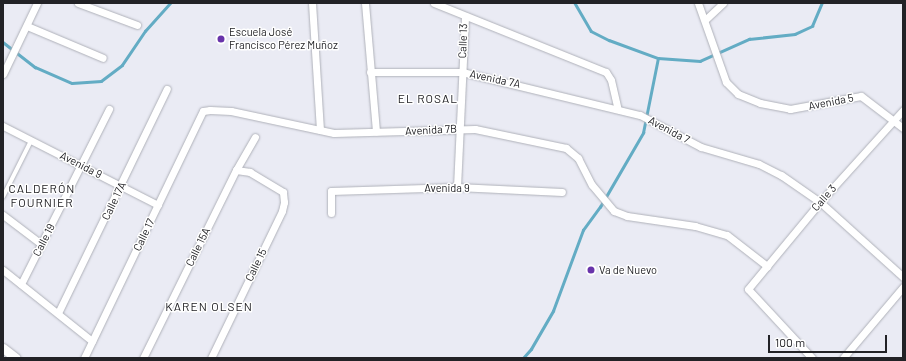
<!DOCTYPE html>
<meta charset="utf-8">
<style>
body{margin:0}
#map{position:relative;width:906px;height:361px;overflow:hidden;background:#eaebf4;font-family:Barlow,sans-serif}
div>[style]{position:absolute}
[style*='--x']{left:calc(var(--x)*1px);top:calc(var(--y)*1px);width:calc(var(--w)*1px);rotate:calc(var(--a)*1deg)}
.stream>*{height:2.5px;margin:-1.25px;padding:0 1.25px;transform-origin:1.25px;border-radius:1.25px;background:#63acc4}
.roads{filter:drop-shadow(0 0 1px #afb1b9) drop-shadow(0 0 1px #afb1b9)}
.lane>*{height:3.5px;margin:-1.75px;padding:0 1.75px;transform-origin:1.75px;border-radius:1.75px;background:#fff}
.street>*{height:7px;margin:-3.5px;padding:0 3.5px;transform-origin:3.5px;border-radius:3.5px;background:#fff}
.secondary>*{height:9px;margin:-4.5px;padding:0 4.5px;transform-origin:4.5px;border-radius:4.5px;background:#fff}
.dots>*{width:11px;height:11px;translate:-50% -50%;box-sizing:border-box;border:2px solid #fff;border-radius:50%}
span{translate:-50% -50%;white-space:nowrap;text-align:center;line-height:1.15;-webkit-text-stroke:3px #fff;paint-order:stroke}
.poi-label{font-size:11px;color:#222226}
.left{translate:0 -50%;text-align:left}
.street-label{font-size:11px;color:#222226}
.neighbourhood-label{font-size:12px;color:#222226;letter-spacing:1px}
.frame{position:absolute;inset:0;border:4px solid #222226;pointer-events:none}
.scale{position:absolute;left:768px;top:335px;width:119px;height:18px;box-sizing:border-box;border:2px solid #222226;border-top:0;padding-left:5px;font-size:12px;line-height:14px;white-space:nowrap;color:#222226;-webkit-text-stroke:3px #fff;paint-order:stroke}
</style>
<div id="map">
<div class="stream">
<i style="--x:575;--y:3;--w:32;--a:60"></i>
<i style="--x:591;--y:31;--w:20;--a:27"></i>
<i style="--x:609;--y:40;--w:52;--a:20.2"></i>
<i style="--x:658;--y:58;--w:42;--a:4.1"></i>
<i style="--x:700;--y:61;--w:54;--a:-24.2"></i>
<i style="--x:749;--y:39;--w:46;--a:-6.2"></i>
<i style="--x:795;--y:34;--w:19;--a:-25"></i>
<i style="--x:812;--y:26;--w:25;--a:-67"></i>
<i style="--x:3;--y:42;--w:41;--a:38"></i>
<i style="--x:35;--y:67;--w:40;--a:23.4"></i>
<i style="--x:72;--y:83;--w:29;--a:-4"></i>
<i style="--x:101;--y:81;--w:26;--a:-37"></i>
<i style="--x:122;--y:65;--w:41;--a:-55.9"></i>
<i style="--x:145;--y:31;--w:38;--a:-48"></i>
<i style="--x:523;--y:358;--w:12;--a:-48"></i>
<i style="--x:531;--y:349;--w:44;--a:-59.9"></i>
<i style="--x:553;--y:311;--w:86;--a:-69.7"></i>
<i style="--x:583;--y:230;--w:29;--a:-54"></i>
<i style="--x:600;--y:207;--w:86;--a:-59.8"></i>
<i style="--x:643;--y:133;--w:76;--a:-78.7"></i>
</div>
<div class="roads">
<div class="lane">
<i style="--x:3;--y:197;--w:63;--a:-63.4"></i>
</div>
<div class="street">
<i style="--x:78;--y:3;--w:63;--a:20.4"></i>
<i style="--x:312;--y:3;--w:127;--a:86.4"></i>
<i style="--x:365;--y:3;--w:129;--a:85.1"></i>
<i style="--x:434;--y:3;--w:185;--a:21.9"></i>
<i style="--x:606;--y:72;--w:9;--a:58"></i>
<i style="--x:611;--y:80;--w:28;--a:77"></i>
<i style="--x:698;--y:3;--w:84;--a:70.5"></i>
<i style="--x:726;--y:82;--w:17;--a:45"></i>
<i style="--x:738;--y:94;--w:24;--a:22"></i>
<i style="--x:760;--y:103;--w:31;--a:11"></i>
<i style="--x:790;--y:109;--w:72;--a:-10.4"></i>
<i style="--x:861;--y:96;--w:53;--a:37.3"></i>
<i style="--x:706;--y:19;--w:23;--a:-43"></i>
<i style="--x:27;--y:26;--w:82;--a:22.8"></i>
<i style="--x:370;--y:72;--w:92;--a:0"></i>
<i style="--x:462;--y:72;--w:183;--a:13.6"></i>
<i style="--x:640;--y:115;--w:69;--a:27.7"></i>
<i style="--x:701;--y:147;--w:60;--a:16.3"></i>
<i style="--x:759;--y:164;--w:25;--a:27"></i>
<i style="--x:781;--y:175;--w:47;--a:34.7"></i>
<i style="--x:820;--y:202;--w:112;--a:42.1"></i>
<i style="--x:3;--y:74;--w:79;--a:-64.4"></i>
<i style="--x:3;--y:126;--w:174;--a:27"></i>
<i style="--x:457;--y:187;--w:171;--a:-87.3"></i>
<i style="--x:331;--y:213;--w:22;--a:-90"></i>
<i style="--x:331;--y:191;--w:126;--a:-1.8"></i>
<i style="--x:457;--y:187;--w:105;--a:2.7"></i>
<i style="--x:3;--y:215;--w:48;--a:37.3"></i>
<i style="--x:3;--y:270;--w:114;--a:38.6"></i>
<i style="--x:21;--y:284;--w:196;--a:-63.3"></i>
<i style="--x:58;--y:313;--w:249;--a:-64.1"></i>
<i style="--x:84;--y:358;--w:274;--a:-64.3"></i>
<i style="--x:203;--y:111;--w:7;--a:-8"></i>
<i style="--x:210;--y:110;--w:21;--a:3"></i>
<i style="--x:231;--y:111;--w:105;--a:12.1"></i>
<i style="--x:334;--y:133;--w:141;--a:-1.6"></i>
<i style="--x:475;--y:129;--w:93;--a:11.8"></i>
<i style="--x:566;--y:148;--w:16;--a:40"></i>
<i style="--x:578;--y:158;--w:30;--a:63"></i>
<i style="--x:592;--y:185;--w:34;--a:50"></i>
<i style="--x:614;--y:211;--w:14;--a:21"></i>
<i style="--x:627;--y:216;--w:69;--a:8.4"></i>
<i style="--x:695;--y:226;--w:33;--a:16"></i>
<i style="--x:727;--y:235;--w:51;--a:37.8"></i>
<i style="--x:143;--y:358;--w:210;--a:-63.7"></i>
<i style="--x:236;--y:170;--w:38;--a:-60"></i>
<i style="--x:211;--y:358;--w:163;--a:-64.2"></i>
<i style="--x:282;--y:211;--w:9;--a:-77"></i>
<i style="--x:284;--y:202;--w:10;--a:-96"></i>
<i style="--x:283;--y:192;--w:39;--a:-149"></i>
<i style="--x:250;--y:172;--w:14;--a:-172"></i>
<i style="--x:812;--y:358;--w:94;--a:-132.8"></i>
<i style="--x:748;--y:289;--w:113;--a:-50.4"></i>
<i style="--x:820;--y:202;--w:124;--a:-47.9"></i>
<i style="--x:843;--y:358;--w:93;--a:-49.8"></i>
</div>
<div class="secondary">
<i style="--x:3;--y:348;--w:16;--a:38"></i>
</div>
</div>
<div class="dots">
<i style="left:221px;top:39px;background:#6833aa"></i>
<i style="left:591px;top:270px;background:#6833aa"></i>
</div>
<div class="poi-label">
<span class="left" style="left:229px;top:39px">Escuela José<br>Francisco Pérez Muñoz</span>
<span class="left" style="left:599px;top:270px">Va de Nuevo</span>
</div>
<div class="street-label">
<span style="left:463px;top:41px;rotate:-88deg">Calle 13</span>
<span style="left:495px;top:79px;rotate:12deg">Avenida 7A</span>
<span style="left:831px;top:102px;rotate:-11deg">Avenida 5</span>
<span style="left:431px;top:130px;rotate:-3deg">Avenida 7B</span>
<span style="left:669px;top:130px;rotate:28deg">Avenida 7</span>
<span style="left:81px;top:165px;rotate:27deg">Avenida 9</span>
<span style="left:447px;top:188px">Avenida 9</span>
<span style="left:824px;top:198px;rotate:-49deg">Calle 3</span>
<span style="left:114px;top:201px;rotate:-64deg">Calle 17A</span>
<span style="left:144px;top:235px;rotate:-64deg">Calle 17</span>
<span style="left:44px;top:240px;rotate:-63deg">Calle 19</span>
<span style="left:198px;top:247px;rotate:-64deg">Calle 15A</span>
<span style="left:256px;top:265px;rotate:-64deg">Calle 15</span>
</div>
<div class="neighbourhood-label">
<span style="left:428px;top:99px">EL ROSAL</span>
<span style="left:42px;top:196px">CALDERÓN<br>FOURNIER</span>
<span style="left:209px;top:307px">KAREN OLSEN</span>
</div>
<div class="frame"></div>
<div class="scale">100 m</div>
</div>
